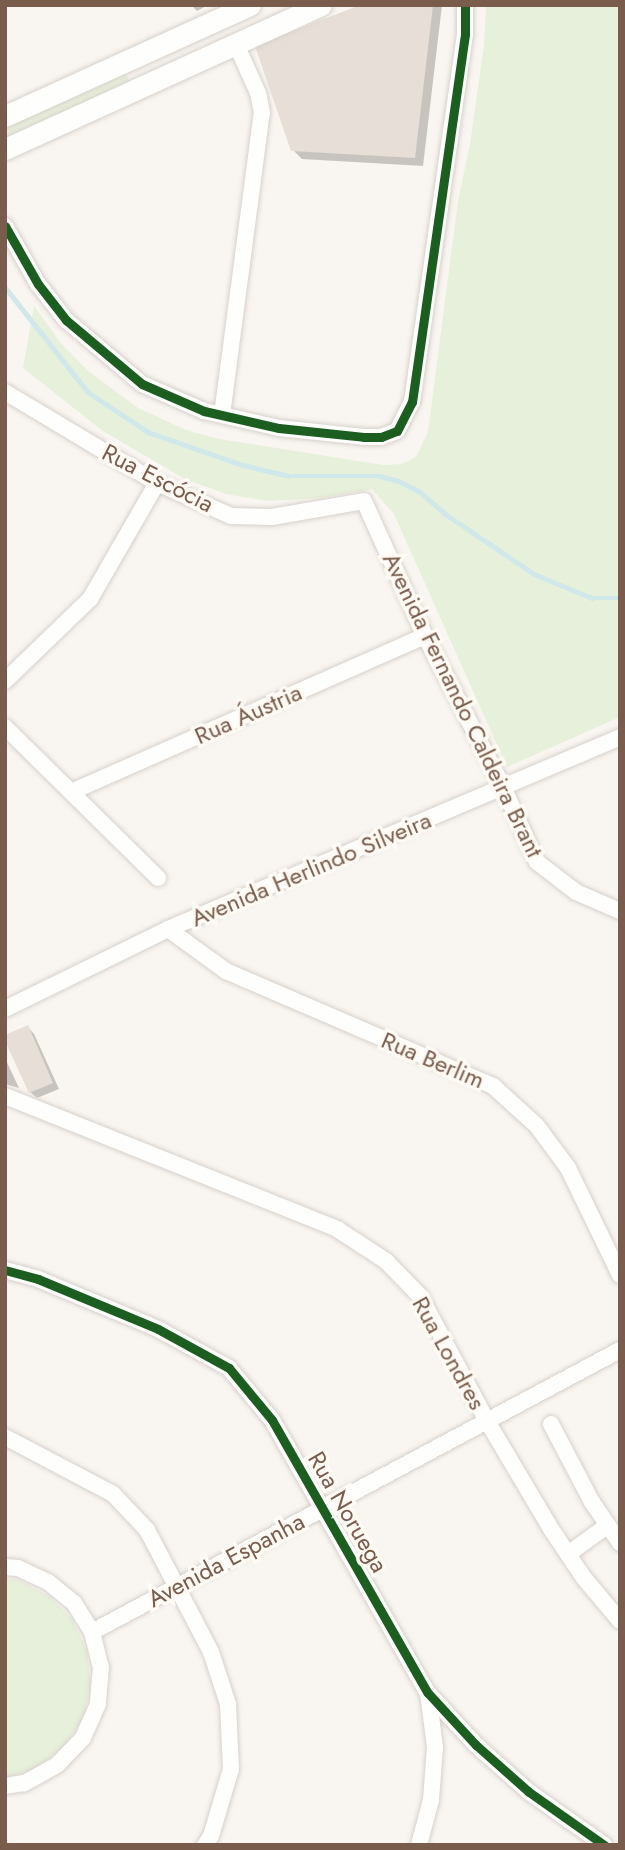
<!DOCTYPE html>
<meta charset="utf-8">
<style>
body{margin:0}
#map{position:relative;width:625px;height:1850px;overflow:hidden;background:#f9f5f0;font-family:Jost,sans-serif}
div>[style]{position:absolute}
[style*='--x']{left:calc(var(--x)*1px);top:calc(var(--y)*1px);width:calc(var(--w)*1px);rotate:calc(var(--a)*1deg)}
.green>*{inset:0;background:#e7f0db}
.shadow>*{inset:0;background:#0003}
.stream>*{height:4.5px;margin:-2.25px;padding:0 2.25px;transform-origin:2.25px;border-radius:2.25px;background:#d0e8ea}
.building>*{inset:0;background:#e6ded7}
.roads{filter:drop-shadow(0 0 2px #d7d1cb) drop-shadow(0 0 2px #d7d1cb)}
.street>*{height:16px;margin:-8px;padding:0 8px;transform-origin:8px;border-radius:8px;background:#fefefd}
.secondary>*{height:21px;margin:-10.5px;padding:0 10.5px;transform-origin:10.5px;border-radius:10.5px;background:#fefefd}
.cycleway>*{height:9px;margin:-4.5px;padding:0 4.5px;transform-origin:4.5px;border-radius:4.5px;background:#1b5e20}
span{translate:-50% -50%;white-space:nowrap;text-align:center;line-height:1.15;-webkit-text-stroke:7px #fffaf3;paint-order:stroke}
.street-label{font-size:24px;color:#7a5c4d}
.frame{position:absolute;inset:0;border:7px solid #7a5c4d;pointer-events:none}
</style>
<div id="map">
<div class="green">
<i style="clip-path:polygon(486px 5px,620px 5px,620px 717px,507px 767px,394px 514px,372px 489px,321px 498px,268px 501px,226px 494px,185px 479px,103px 431px,23px 368px,34px 306px,60px 342px,88px 371px,138px 408px,186px 430px,219px 439px,383px 465px,402px 464px,416px 457px,428px 432px,458px 201px,470px 144px,484px 45px)"></i>
<i style="clip-path:polygon(123px 69px,131px 84px,5px 140px,5px 125px)"></i>
<i style="clip-path:polygon(5px 1578px,19px 1580px,49px 1596px,73px 1620px,87px 1651px,91px 1684px,83px 1718px,65px 1746px,38px 1767px,5px 1779px)"></i>
</div>
<div class="shadow">
<i style="clip-path:polygon(191px 5px,208px 5px,197px 11px)"></i>
<i style="clip-path:polygon(364px 5px,442px 5px,423px 166px,302px 159px,293px 150px)"></i>
<i style="clip-path:polygon(28px 1027px,34px 1034px,59px 1089px,37px 1098px,30px 1092px)"></i>
<i style="clip-path:polygon(5px 1058px,19px 1088px,5px 1084px)"></i>
</div>
<div class="stream">
<i style="--x:5;--y:287;--w:134;--a:51.7"></i>
<i style="--x:88;--y:392;--w:72;--a:33.7"></i>
<i style="--x:148;--y:432;--w:101;--a:19.2"></i>
<i style="--x:243;--y:465;--w:47;--a:13.4"></i>
<i style="--x:289;--y:476;--w:91;--a:0"></i>
<i style="--x:380;--y:476;--w:20;--a:15"></i>
<i style="--x:399;--y:481;--w:22;--a:27"></i>
<i style="--x:419;--y:491;--w:33;--a:41"></i>
<i style="--x:444;--y:513;--w:109;--a:34.1"></i>
<i style="--x:534;--y:574;--w:63;--a:22.5"></i>
<i style="--x:592;--y:598;--w:28;--a:0"></i>
</div>
<div class="building">
<i style="clip-path:polygon(360px 5px,433px 5px,415px 158px,291px 151px,255px 46px)"></i>
<i style="clip-path:polygon(28px 1025px,53px 1083px,29px 1093px,5px 1041px,5px 1035px)"></i>
</div>
<div class="roads">
<div class="street">
<i style="--x:5;--y:226;--w:67;--a:60.4"></i>
<i style="--x:38;--y:284;--w:46;--a:52.1"></i>
<i style="--x:66;--y:320;--w:99;--a:40.1"></i>
<i style="--x:142;--y:384;--w:68;--a:23.5"></i>
<i style="--x:204;--y:411;--w:77;--a:12.8"></i>
<i style="--x:279;--y:428;--w:85;--a:6"></i>
<i style="--x:364;--y:437;--w:17;--a:0"></i>
<i style="--x:381;--y:437;--w:17;--a:-21"></i>
<i style="--x:397;--y:431;--w:33;--a:-63"></i>
<i style="--x:412;--y:402;--w:372;--a:-81.8"></i>
<i style="--x:465;--y:34;--w:29;--a:-90"></i>
<i style="--x:5;--y:392;--w:177;--a:30.9"></i>
<i style="--x:157;--y:483;--w:81;--a:24"></i>
<i style="--x:231;--y:516;--w:41;--a:1.4"></i>
<i style="--x:272;--y:517;--w:93;--a:-9.9"></i>
<i style="--x:364;--y:501;--w:148;--a:65.7"></i>
<i style="--x:425;--y:636;--w:172;--a:62.7"></i>
<i style="--x:504;--y:789;--w:80;--a:65.7"></i>
<i style="--x:537;--y:862;--w:49;--a:37.6"></i>
<i style="--x:576;--y:892;--w:48;--a:23.4"></i>
<i style="--x:222;--y:415;--w:305;--a:-82.5"></i>
<i style="--x:262;--y:113;--w:20;--a:-101"></i>
<i style="--x:258;--y:93;--w:54;--a:-114.2"></i>
<i style="--x:5;--y:681;--w:118;--a:-44"></i>
<i style="--x:90;--y:599;--w:134;--a:-60"></i>
<i style="--x:5;--y:727;--w:215;--a:44.6"></i>
<i style="--x:71;--y:792;--w:387;--a:-23.8"></i>
<i style="--x:168;--y:929;--w:72;--a:35.9"></i>
<i style="--x:226;--y:971;--w:291;--a:23.3"></i>
<i style="--x:493;--y:1086;--w:59;--a:42.3"></i>
<i style="--x:537;--y:1126;--w:52;--a:53.6"></i>
<i style="--x:568;--y:1168;--w:119;--a:64.1"></i>
<i style="--x:5;--y:1009;--w:182;--a:-26.1"></i>
<i style="--x:168;--y:929;--w:491;--a:-23"></i>
<i style="--x:5;--y:1096;--w:358;--a:21.8"></i>
<i style="--x:337;--y:1229;--w:59;--a:33.1"></i>
<i style="--x:386;--y:1261;--w:49;--a:45.8"></i>
<i style="--x:420;--y:1296;--w:142;--a:61.8"></i>
<i style="--x:487;--y:1421;--w:126;--a:59.3"></i>
<i style="--x:551;--y:1529;--w:59;--a:56"></i>
<i style="--x:584;--y:1578;--w:56;--a:50.1"></i>
<i style="--x:5;--y:1270;--w:34;--a:15"></i>
<i style="--x:38;--y:1279;--w:130;--a:22.6"></i>
<i style="--x:158;--y:1329;--w:81;--a:28.8"></i>
<i style="--x:229;--y:1368;--w:67;--a:50.4"></i>
<i style="--x:272;--y:1420;--w:314;--a:60.3"></i>
<i style="--x:428;--y:1693;--w:71;--a:47.3"></i>
<i style="--x:476;--y:1745;--w:71;--a:41.6"></i>
<i style="--x:529;--y:1792;--w:92;--a:35.2"></i>
<i style="--x:551;--y:1424;--w:88;--a:62.3"></i>
<i style="--x:592;--y:1502;--w:50;--a:55.7"></i>
<i style="--x:5;--y:1437;--w:122;--a:27.8"></i>
<i style="--x:113;--y:1494;--w:50;--a:46.6"></i>
<i style="--x:147;--y:1530;--w:138;--a:62.3"></i>
<i style="--x:211;--y:1652;--w:55;--a:71.9"></i>
<i style="--x:228;--y:1704;--w:65;--a:87.4"></i>
<i style="--x:231;--y:1769;--w:70;--a:106.6"></i>
<i style="--x:211;--y:1836;--w:11;--a:124"></i>
<i style="--x:568;--y:1554;--w:49;--a:-35.9"></i>
<i style="--x:5;--y:1567;--w:13;--a:4"></i>
<i style="--x:18;--y:1568;--w:33;--a:25"></i>
<i style="--x:48;--y:1582;--w:33;--a:39"></i>
<i style="--x:74;--y:1603;--w:34;--a:58"></i>
<i style="--x:92;--y:1632;--w:36;--a:76"></i>
<i style="--x:101;--y:1667;--w:37;--a:95"></i>
<i style="--x:98;--y:1704;--w:37;--a:114"></i>
<i style="--x:83;--y:1738;--w:37;--a:134"></i>
<i style="--x:57;--y:1765;--w:38;--a:151"></i>
<i style="--x:24;--y:1783;--w:19;--a:171"></i>
<i style="--x:92;--y:1632;--w:599;--a:-28.11"></i>
<i style="--x:419;--y:1845;--w:47;--a:-75.1"></i>
<i style="--x:431;--y:1800;--w:53;--a:-85.7"></i>
<i style="--x:435;--y:1747;--w:54;--a:-97.4"></i>
</div>
<div class="secondary">
<i style="--x:5;--y:116;--w:269;--a:-24.4"></i>
<i style="--x:5;--y:149;--w:347;--a:-24.5"></i>
</div>
</div>
<div class="cycleway">
<i style="--x:5;--y:226;--w:67;--a:60.4"></i>
<i style="--x:38;--y:284;--w:46;--a:52.1"></i>
<i style="--x:66;--y:320;--w:99;--a:40.1"></i>
<i style="--x:142;--y:384;--w:68;--a:23.5"></i>
<i style="--x:204;--y:411;--w:77;--a:12.8"></i>
<i style="--x:279;--y:428;--w:85;--a:6"></i>
<i style="--x:364;--y:437;--w:17;--a:0"></i>
<i style="--x:381;--y:437;--w:17;--a:-21"></i>
<i style="--x:397;--y:431;--w:33;--a:-63"></i>
<i style="--x:412;--y:402;--w:372;--a:-81.8"></i>
<i style="--x:465;--y:34;--w:29;--a:-90"></i>
<i style="--x:5;--y:1270;--w:34;--a:15"></i>
<i style="--x:38;--y:1279;--w:130;--a:22.6"></i>
<i style="--x:158;--y:1329;--w:81;--a:28.8"></i>
<i style="--x:229;--y:1368;--w:67;--a:50.4"></i>
<i style="--x:272;--y:1420;--w:314;--a:60.3"></i>
<i style="--x:428;--y:1693;--w:71;--a:47.3"></i>
<i style="--x:476;--y:1745;--w:71;--a:41.6"></i>
<i style="--x:529;--y:1792;--w:92;--a:35.2"></i>
</div>
<div class="street-label">
<span style="left:158px;top:478px;rotate:27deg">Rua Escócia</span>
<span style="left:463px;top:705px;rotate:64deg">Avenida Fernando Caldeira Brant</span>
<span style="left:248px;top:714px;rotate:-24deg">Rua Áustria</span>
<span style="left:311px;top:869px;rotate:-23deg">Avenida Herlindo Silveira</span>
<span style="left:433px;top:1060px;rotate:23deg">Rua Berlim</span>
<span style="left:449px;top:1353px;rotate:61deg">Rua Londres</span>
<span style="left:348px;top:1512px;rotate:60deg">Rua Noruega</span>
<span style="left:226px;top:1560px;rotate:-28deg">Avenida Espanha</span>
</div>
<div class="frame"></div>
</div>
